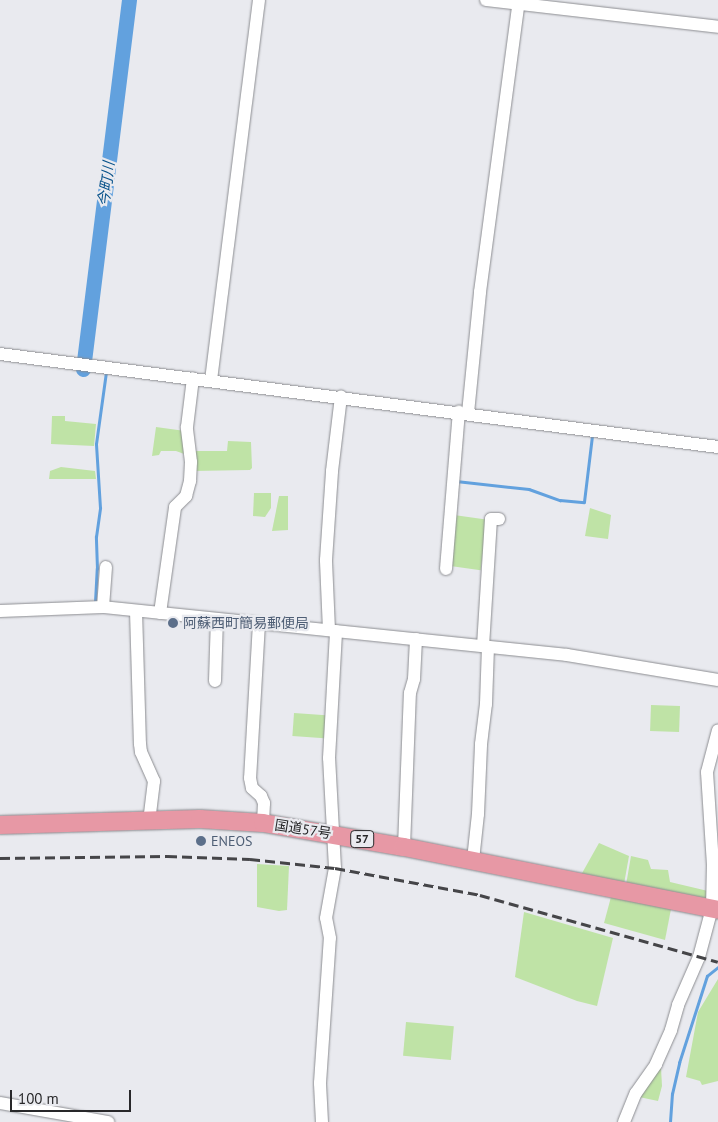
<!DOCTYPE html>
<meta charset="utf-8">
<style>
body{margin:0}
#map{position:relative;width:718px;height:1122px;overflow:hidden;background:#e9eaef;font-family:"PT Sans","Noto Sans JP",sans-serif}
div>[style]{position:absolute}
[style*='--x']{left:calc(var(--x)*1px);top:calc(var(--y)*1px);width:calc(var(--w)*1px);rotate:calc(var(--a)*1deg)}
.green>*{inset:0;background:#bfe3a6;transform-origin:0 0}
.stream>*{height:2.5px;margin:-1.25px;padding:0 1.25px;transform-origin:1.25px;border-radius:1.25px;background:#62a1de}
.river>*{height:15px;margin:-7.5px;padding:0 7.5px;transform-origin:7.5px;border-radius:7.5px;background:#62a1de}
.roads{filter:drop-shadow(0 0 1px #8c8d91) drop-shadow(0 0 1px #8c8d91)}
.minor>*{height:12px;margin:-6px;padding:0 6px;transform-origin:6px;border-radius:6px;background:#fff}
.highway>*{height:18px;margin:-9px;padding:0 9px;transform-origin:9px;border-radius:9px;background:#e798a5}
.rail>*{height:2.5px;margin-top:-1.25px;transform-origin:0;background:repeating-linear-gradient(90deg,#454548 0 10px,transparent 0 15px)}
.dots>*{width:14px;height:14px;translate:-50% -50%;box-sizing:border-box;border:2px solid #e9eaef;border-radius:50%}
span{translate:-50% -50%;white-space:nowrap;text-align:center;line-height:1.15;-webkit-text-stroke:4.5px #e9eaef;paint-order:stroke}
.shield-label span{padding:1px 4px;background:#e9eaef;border:1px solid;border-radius:4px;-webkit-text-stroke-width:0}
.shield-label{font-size:12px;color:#28282a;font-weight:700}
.service-label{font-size:14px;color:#4e5e75}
.left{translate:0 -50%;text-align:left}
.street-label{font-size:14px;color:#28282a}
.water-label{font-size:15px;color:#08528a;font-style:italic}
.scale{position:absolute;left:10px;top:1090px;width:121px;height:22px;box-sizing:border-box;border:2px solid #28282a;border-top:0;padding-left:6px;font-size:15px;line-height:18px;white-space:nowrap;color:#28282a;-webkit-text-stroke:4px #e9eaef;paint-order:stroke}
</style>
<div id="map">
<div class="green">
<i style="clip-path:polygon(52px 416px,65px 416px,65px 421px,96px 424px,94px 446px,51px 444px)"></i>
<i style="clip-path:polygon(156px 427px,185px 431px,187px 455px,176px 451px,161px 451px,159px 455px,152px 456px)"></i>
<i style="clip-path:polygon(228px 441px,251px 442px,252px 468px,250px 470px,193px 471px,194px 455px,196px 451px,227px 451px)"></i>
<i style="clip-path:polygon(61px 467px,95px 471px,96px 479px,49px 479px,50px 471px)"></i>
<i style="clip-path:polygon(254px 493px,271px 493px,271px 508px,265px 517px,253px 516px)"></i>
<i style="clip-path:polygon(279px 496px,288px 496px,288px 530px,272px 531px)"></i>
<i style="clip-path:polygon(590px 508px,611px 515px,608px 539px,585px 536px)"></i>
<i style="left:454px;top:515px;width:34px;height:51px;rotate:8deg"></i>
<i style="left:651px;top:705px;width:29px;height:26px;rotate:2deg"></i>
<i style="left:294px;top:713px;width:32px;height:23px;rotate:4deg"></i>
<i style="clip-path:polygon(599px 843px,629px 856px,624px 884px,581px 875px)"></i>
<i style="clip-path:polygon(631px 856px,648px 860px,651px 869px,668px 870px,670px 882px,708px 891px,706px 902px,626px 885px)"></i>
<i style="clip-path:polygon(257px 864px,289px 866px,287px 910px,279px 911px,257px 907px)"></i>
<i style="clip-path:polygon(611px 897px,671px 909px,665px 940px,604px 923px)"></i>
<i style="clip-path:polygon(524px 912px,613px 938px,597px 1006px,577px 1001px,515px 977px)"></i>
<i style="clip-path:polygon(718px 979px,718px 1081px,702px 1085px,700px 1081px,686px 1077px,698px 1012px)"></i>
<i style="left:406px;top:1022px;width:48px;height:34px;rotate:5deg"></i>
<i style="clip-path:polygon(658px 1065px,661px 1068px,662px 1086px,658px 1101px,639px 1097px)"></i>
</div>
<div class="stream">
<i style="--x:456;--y:481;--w:73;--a:6.3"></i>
<i style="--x:529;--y:489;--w:33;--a:20"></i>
<i style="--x:560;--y:500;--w:24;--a:5"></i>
<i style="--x:584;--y:502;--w:66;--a:-83.1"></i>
<i style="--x:95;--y:602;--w:33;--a:-87"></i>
<i style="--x:97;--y:569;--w:32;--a:-92"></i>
<i style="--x:96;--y:537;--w:29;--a:-82"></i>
<i style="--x:100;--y:508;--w:64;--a:-93.6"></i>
<i style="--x:96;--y:444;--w:73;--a:-82.1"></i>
<i style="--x:670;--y:1122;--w:28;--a:-86"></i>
<i style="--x:672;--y:1094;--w:32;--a:-77"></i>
<i style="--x:679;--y:1063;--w:91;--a:-72.2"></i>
<i style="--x:707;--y:976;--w:14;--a:-39"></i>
</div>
<div class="river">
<i style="--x:83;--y:369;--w:372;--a:-82.9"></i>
</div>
<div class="roads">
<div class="minor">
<i style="--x:486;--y:0;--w:234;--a:6.6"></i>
<i style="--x:0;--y:354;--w:724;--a:7.38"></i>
<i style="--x:211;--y:380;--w:383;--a:-82.8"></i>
<i style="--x:468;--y:413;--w:122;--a:-84.3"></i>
<i style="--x:480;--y:292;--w:295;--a:-82.4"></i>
<i style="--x:446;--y:569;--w:158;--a:-85.3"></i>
<i style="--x:103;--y:607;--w:40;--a:-85.7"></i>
<i style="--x:0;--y:611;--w:103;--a:-2.2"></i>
<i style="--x:103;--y:607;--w:466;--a:5.9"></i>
<i style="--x:567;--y:655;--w:153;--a:9.4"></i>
<i style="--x:136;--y:611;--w:133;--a:88.3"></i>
<i style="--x:140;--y:744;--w:8;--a:83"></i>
<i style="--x:141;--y:752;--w:32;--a:66"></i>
<i style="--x:154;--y:781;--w:41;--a:97"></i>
<i style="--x:160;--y:613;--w:107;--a:-81.9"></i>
<i style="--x:175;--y:507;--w:16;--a:-45"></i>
<i style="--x:186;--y:496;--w:16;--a:-75"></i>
<i style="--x:190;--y:481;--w:19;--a:-87"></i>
<i style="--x:191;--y:462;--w:35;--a:-97"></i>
<i style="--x:187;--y:427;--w:49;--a:-83"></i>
<i style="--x:259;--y:623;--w:155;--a:93.3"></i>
<i style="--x:250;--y:778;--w:10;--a:79"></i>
<i style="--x:252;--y:788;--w:12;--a:42"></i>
<i style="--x:261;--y:796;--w:8;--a:67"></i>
<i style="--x:264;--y:803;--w:20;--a:93"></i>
<i style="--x:329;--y:630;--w:70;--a:-92.5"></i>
<i style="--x:326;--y:560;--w:89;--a:-86.1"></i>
<i style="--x:332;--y:471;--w:75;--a:-83.1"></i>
<i style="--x:483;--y:646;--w:127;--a:-86.4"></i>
<i style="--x:491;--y:519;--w:8;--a:0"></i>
<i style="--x:215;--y:681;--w:62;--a:-88.2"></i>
<i style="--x:404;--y:847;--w:154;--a:-87.8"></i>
<i style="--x:410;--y:693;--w:15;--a:-74"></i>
<i style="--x:414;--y:679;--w:40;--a:-87.1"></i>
<i style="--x:473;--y:860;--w:46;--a:-83.8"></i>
<i style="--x:478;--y:814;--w:70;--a:-87.5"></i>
<i style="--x:481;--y:744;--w:40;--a:-82.9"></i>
<i style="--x:486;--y:704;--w:57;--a:-88"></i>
<i style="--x:0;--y:1103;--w:110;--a:10"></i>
<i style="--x:322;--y:1122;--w:39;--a:-93"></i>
<i style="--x:320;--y:1083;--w:145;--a:-86.1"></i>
<i style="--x:330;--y:938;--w:20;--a:-101"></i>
<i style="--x:326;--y:918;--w:51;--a:-79.8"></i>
<i style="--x:335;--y:868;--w:110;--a:-93.1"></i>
<i style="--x:329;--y:758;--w:127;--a:-86.8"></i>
<i style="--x:624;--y:1122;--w:31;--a:-68"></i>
<i style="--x:636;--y:1093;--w:35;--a:-55"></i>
<i style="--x:656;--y:1064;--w:37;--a:-66"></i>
<i style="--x:671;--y:1030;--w:26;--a:-74"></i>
<i style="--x:678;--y:1005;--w:52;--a:-66.4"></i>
<i style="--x:699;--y:957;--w:51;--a:-75.1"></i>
<i style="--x:712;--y:908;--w:43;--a:-88.7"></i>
<i style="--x:713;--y:865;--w:93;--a:-93.7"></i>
<i style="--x:707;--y:772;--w:43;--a:-75.3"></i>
</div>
<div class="highway">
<i style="--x:0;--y:825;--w:200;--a:-1.7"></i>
<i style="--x:200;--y:819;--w:63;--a:3.6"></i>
<i style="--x:263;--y:823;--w:143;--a:9.7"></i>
<i style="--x:404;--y:847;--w:320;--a:11.3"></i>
</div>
</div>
<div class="rail">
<i style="--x:0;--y:858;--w:167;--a:-0.7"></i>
<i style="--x:167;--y:856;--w:83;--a:2.1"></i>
<i style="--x:250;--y:859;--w:85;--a:6"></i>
<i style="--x:335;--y:868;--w:147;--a:10.5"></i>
<i style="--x:480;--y:895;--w:247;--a:15.7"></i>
</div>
<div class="dots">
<i style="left:173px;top:623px;background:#5c6f8a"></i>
<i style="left:201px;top:841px;background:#5c6f8a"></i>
</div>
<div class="shield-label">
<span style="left:362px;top:839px">57</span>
</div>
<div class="service-label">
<span class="left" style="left:183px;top:623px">阿蘇西町簡易郵便局</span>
<span class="left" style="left:211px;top:841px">ENEOS</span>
</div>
<div class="street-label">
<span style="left:303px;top:829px;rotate:9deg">国道57号</span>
</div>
<div class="water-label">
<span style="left:106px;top:184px;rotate:-83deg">今町川</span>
</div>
<div class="scale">100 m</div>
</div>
